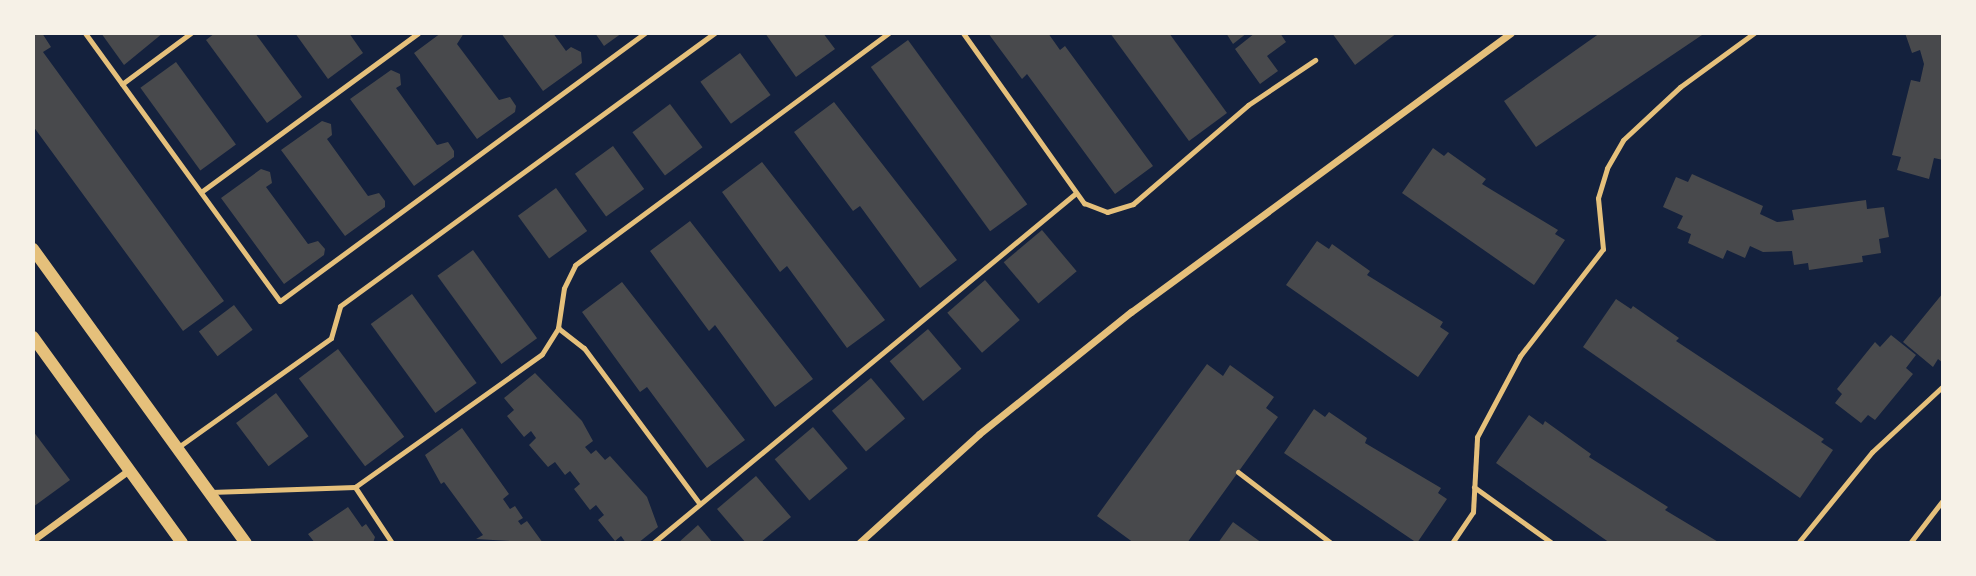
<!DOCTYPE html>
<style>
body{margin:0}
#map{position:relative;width:1976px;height:576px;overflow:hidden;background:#14213d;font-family:Inter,sans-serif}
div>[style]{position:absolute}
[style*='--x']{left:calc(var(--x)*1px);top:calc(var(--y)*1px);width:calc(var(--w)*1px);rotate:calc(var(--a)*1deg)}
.building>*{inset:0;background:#48494c;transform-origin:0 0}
.service>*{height:5px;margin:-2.5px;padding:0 2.5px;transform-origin:2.5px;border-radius:2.5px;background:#e5c07b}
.minor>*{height:7px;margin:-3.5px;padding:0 3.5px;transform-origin:3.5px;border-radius:3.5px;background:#e5c07b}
.tertiary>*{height:12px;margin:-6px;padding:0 6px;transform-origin:6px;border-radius:6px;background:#e5c07b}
span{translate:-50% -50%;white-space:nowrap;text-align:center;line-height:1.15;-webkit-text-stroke:6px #f6f1e7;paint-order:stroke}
.frame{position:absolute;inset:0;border:35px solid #f6f1e7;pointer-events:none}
</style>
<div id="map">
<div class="building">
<i style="clip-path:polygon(33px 33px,42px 33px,51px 47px,43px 52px,224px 301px,183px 331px,33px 126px)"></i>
<i style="clip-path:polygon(101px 33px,163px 33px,124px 65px)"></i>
<i style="clip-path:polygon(215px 33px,255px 33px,302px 97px,267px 123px,206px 40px)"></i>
<i style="clip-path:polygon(295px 33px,349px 33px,363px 53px,328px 79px)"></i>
<i style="clip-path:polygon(441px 33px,464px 33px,457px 44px,499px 100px,510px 97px,516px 106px,515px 112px,477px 139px,414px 53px)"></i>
<i style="clip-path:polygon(501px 33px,553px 33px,566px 51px,571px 47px,581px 52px,582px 63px,543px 91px)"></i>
<i style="clip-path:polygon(595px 33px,622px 33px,604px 46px)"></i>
<i style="clip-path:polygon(765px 33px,823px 33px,835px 49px,796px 77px)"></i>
<i style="clip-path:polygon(988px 33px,1048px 33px,1060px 50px,1065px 46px,1153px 166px,1115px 194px,1027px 74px,1022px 79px)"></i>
<i style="clip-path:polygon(1110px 33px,1169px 33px,1227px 113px,1189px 141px)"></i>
<i style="clip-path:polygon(1226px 33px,1247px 33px,1233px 44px)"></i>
<i style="clip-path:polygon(1255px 33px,1280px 33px,1286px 42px,1267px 56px,1278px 71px,1260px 84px,1235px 49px)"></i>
<i style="clip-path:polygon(1332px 33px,1397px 33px,1355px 65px)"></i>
<i style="clip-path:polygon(1600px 33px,1705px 33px,1536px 147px,1504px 101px)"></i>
<i style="clip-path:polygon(1905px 33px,1943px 33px,1943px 160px,1934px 158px,1929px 179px,1897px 170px,1901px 157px,1892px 155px,1911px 80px,1920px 82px,1924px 64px,1920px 50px,1912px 53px)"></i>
<i style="left:908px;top:40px;width:203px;height:46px;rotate:54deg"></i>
<i style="left:740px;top:53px;width:52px;height:49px;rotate:54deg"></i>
<i style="left:176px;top:62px;width:102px;height:44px;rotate:54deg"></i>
<i style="clip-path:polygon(391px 70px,400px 74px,401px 85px,396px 88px,437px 145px,448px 142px,454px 151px,454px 157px,414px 186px,350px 99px)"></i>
<i style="clip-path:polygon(834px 102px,957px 260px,920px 288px,860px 206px,853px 211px,794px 132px)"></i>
<i style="left:670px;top:104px;width:54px;height:47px;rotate:53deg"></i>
<i style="clip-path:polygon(322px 121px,331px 124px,332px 135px,327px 139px,368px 196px,379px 193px,385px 201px,385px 207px,345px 236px,281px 150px)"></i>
<i style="left:613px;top:146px;width:53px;height:47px;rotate:54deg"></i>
<i style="clip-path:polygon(1433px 148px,1444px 156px,1448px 152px,1486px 179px,1482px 184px,1558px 230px,1555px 234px,1565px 240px,1534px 285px,1402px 193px)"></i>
<i style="clip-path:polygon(762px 162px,885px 320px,847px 348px,787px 266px,780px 272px,722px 192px)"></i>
<i style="clip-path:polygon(261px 169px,270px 172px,272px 183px,266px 187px,308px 244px,318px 241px,325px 249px,324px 255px,284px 284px,221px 198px)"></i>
<i style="clip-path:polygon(1692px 174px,1763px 206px,1760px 214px,1777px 222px,1794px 220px,1792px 210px,1866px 200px,1867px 209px,1884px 207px,1889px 237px,1879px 239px,1881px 253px,1862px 256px,1863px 262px,1809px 270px,1808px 263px,1794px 265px,1792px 251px,1763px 252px,1750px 246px,1745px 258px,1727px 250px,1723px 259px,1688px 243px,1691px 234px,1677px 228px,1683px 216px,1663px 207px,1676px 177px,1688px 182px)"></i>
<i style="left:556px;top:188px;width:53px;height:47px;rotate:54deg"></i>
<i style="clip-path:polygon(690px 221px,813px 379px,775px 407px,715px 325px,709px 331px,650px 251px)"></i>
<i style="left:1042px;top:230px;width:54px;height:50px;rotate:50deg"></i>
<i style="clip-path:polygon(1317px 241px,1329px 249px,1332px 244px,1370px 271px,1367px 275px,1443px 322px,1440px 327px,1449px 333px,1418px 377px,1286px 285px)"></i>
<i style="left:473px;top:250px;width:109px;height:44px;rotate:54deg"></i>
<i style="left:985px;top:280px;width:53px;height:50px;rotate:49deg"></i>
<i style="clip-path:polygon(622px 282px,745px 440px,707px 468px,647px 387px,640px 392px,582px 312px)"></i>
<i style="clip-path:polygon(1943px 293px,1943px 363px,1938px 359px,1933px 367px,1903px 342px)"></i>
<i style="left:412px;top:294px;width:110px;height:51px;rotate:54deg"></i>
<i style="clip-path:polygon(1616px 299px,1631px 309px,1633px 306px,1679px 338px,1676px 341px,1824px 439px,1821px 442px,1833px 450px,1800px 498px,1583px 347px)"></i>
<i style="left:234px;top:305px;width:31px;height:44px;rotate:53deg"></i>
<i style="left:928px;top:329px;width:52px;height:50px;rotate:50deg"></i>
<i style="clip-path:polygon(1891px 335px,1916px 355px,1906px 368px,1913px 374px,1875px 420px,1868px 415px,1861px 423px,1835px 403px,1842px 394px,1837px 389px,1875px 342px,1880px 347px)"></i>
<i style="left:338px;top:349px;width:110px;height:49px;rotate:53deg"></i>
<i style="clip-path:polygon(1207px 364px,1223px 376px,1230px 365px,1274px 397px,1266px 408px,1278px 417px,1187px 543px,1134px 543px,1097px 516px)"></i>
<i style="clip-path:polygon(535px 373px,582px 421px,593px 441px,585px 447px,591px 454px,596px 450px,605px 460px,610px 456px,647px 497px,658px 527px,638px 543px,626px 543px,621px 536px,615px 541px,598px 520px,604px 515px,596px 505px,590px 510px,574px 489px,580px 484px,570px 471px,565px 475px,555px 462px,548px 467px,529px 445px,536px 438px,531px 431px,524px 437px,507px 416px,514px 410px,504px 398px)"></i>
<i style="left:871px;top:378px;width:53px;height:51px;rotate:50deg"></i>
<i style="left:276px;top:393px;width:54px;height:50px;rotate:53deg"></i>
<i style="clip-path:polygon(1314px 409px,1325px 417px,1329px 412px,1367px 438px,1365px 443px,1441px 488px,1438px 493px,1447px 499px,1417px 543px,1284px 453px)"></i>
<i style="clip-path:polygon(1529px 415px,1543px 425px,1545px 421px,1591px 454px,1589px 457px,1668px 507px,1665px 510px,1720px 543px,1610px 543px,1496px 463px)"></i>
<i style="left:813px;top:427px;width:54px;height:50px;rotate:50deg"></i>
<i style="clip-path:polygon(462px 428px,509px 494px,503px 499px,510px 509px,515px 506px,523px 518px,518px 521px,521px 525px,527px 521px,543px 543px,476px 539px,483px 535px,444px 482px,441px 484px,425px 455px)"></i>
<i style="clip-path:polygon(33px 431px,70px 480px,33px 507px)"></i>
<i style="clip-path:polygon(756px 476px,791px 517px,760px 543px,746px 543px,717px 509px)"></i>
<i style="clip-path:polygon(348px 507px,362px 527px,366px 524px,375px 537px,373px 543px,315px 543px,308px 534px)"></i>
<i style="clip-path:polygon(1233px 522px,1262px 543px,1218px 543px)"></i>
<i style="clip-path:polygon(698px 525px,713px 543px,678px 543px)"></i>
</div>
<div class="service">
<i style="--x:85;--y:33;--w:331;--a:54"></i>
<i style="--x:280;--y:301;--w:453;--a:-36.3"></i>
<i style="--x:963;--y:33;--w:209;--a:54.6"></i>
<i style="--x:1084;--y:203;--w:25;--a:21"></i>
<i style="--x:1107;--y:212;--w:27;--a:-17"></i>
<i style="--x:1133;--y:204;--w:152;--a:-40.7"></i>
<i style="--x:1248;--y:105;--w:81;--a:-33.9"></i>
<i style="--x:122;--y:84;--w:86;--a:-36.5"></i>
<i style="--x:201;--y:192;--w:269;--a:-36.2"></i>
<i style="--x:558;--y:328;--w:33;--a:38"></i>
<i style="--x:584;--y:348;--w:194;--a:53.4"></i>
<i style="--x:177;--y:448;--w:189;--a:-35.5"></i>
<i style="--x:331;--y:338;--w:33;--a:-74"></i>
<i style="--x:340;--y:306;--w:464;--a:-36.1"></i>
<i style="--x:1238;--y:472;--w:117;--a:37.4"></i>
<i style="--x:355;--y:487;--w:67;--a:56.5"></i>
<i style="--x:1474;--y:487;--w:96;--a:35.7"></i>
<i style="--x:210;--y:492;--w:145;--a:-2"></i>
<i style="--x:355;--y:487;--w:229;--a:-35.4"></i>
<i style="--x:542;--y:354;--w:31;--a:-58"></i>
<i style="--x:558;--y:328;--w:40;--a:-81.5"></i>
<i style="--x:564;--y:288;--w:25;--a:-64"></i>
<i style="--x:575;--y:265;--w:390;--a:-36.5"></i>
<i style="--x:653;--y:543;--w:549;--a:-39.61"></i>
<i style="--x:1452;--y:543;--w:37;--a:-56"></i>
<i style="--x:1473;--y:512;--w:75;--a:-86.9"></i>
<i style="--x:1477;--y:437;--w:92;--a:-62"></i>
<i style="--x:1520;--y:356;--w:135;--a:-52.2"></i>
<i style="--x:1603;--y:249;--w:51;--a:-95.6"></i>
<i style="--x:1598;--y:198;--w:31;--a:-73"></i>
<i style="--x:1607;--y:168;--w:32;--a:-60"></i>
<i style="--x:1623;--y:140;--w:78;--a:-42.9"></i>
<i style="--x:1680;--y:87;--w:92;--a:-36.1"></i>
<i style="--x:1798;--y:543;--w:117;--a:-50.9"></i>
<i style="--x:1872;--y:452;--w:97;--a:-42.9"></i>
<i style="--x:1910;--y:543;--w:54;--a:-52.5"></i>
</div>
<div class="minor">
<i style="--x:33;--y:540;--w:119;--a:-36.1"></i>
<i style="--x:859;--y:543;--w:162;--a:-42.2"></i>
<i style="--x:979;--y:434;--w:195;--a:-38.8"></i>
<i style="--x:1131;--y:312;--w:471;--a:-36.3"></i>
</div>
<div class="tertiary">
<i style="--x:33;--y:249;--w:363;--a:54.1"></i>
<i style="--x:33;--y:337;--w:254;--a:54.1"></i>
</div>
<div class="frame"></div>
</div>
